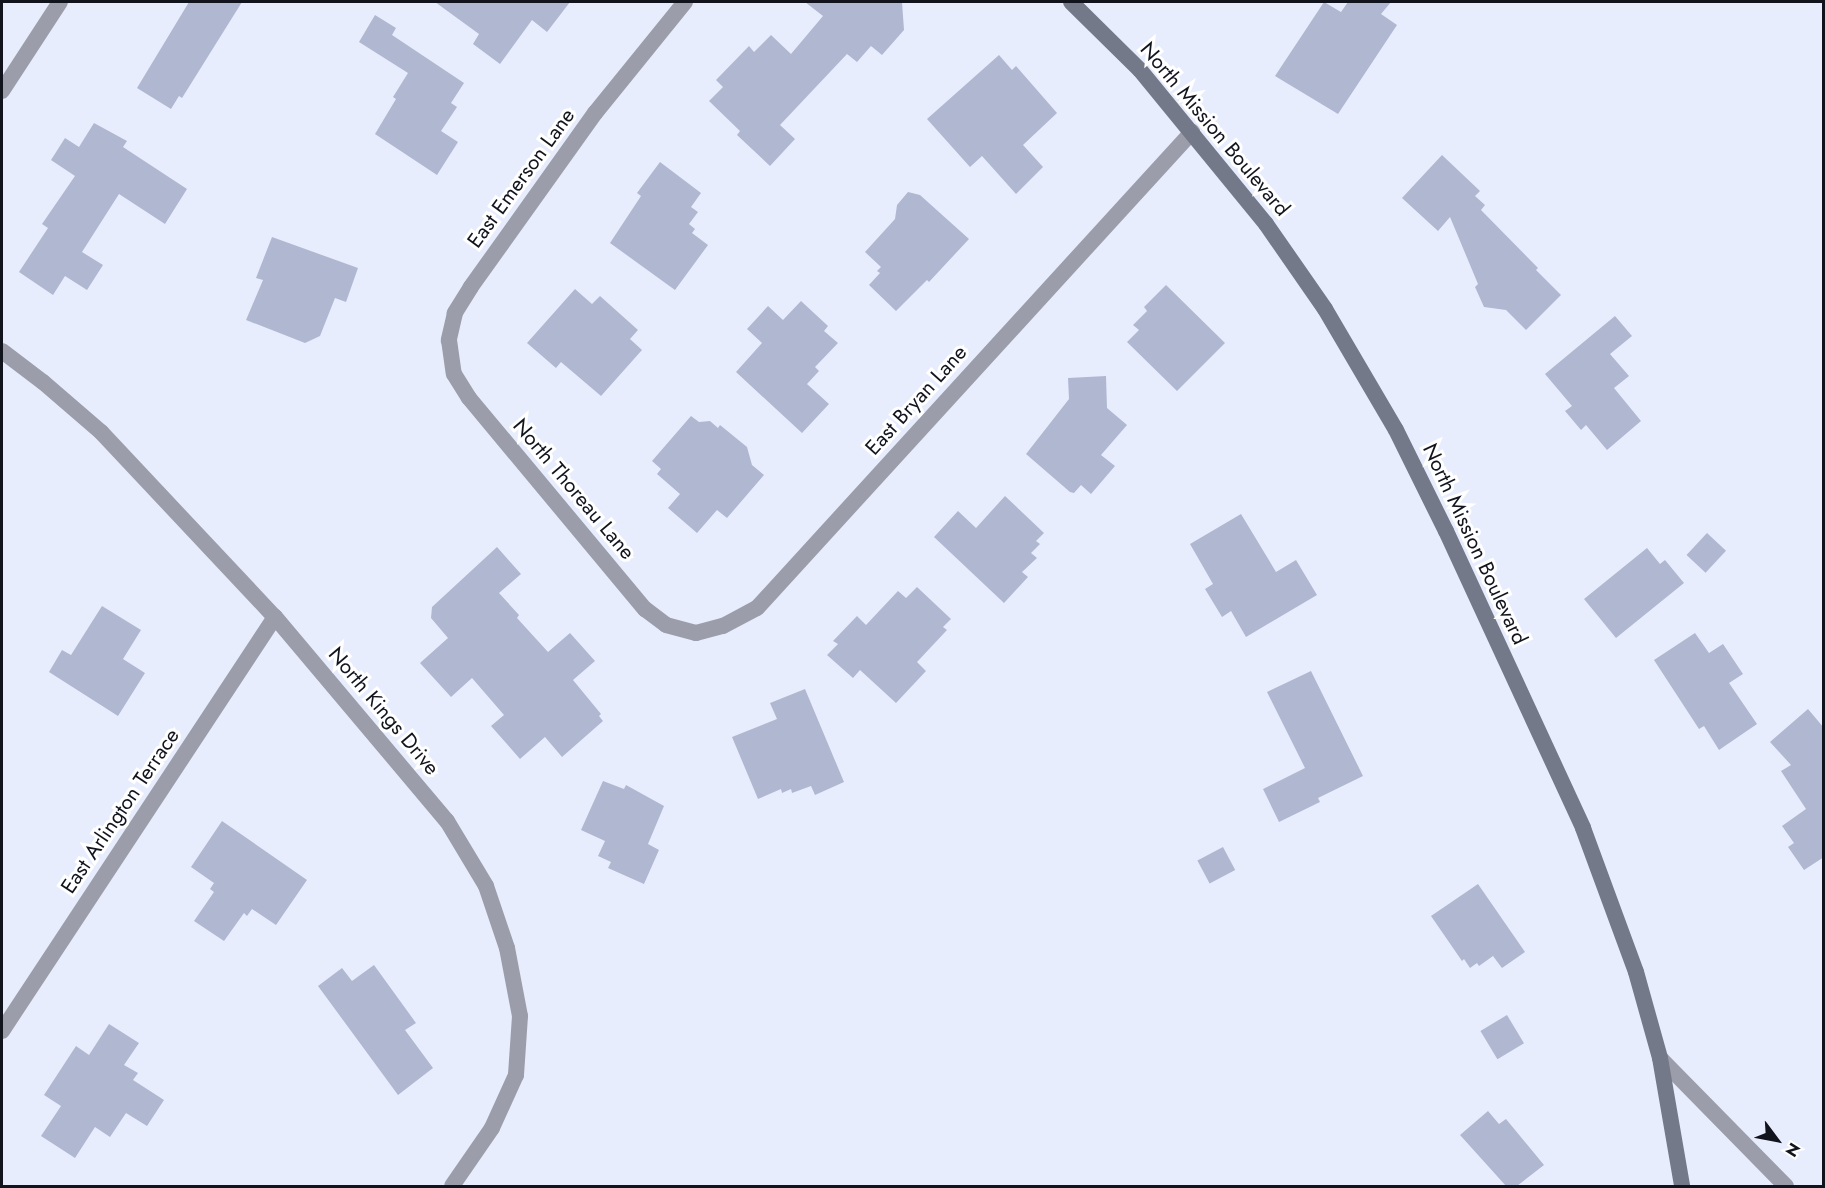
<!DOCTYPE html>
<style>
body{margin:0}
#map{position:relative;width:1825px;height:1188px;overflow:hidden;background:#e8edfd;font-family:Jost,sans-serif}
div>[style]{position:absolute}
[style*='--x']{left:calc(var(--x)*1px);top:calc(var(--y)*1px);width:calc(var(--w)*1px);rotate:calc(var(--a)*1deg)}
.building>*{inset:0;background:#b0b7d1;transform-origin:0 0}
.minor>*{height:16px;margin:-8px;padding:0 8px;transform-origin:8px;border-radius:8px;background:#9b9eaa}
.tertiary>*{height:16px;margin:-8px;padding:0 8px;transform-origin:8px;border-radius:8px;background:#9b9eaa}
.secondary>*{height:16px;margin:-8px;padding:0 8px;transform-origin:8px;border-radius:8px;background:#747989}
span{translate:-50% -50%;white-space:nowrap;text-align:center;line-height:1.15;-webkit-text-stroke:6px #fff;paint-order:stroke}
.street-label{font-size:21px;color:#11141d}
.frame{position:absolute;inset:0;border:3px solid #11141d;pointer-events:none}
.north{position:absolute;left:1747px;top:1110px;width:60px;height:60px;-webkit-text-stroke:4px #fff;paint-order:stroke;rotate:122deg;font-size:16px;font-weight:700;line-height:24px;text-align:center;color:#11141d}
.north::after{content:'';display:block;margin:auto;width:21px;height:27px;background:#11141d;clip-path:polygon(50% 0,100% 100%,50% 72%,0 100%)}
</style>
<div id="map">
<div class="building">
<i style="clip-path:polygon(189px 2px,242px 2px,182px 98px,179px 96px,171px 109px,137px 88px)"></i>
<i style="clip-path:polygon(435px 2px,570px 2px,547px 32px,532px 20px,500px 64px,473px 44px,479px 34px)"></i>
<i style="clip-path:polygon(805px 2px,902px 2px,904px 30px,882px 55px,871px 46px,857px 62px,847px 54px,780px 125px,795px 139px,770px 166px,737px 135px,740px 131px,709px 101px,723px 87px,716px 80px,749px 46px,754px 52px,771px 35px,791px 54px,823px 16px)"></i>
<i style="clip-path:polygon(1324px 2px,1341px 12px,1348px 2px,1391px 2px,1381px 14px,1397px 25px,1338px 114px,1275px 76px)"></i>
<i style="clip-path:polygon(375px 15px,396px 28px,392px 35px,464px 83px,451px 103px,457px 107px,441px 131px,458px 142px,437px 175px,375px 134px,396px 99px,393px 97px,408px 73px,359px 42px)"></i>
<i style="clip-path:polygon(999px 55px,1012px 70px,1016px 66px,1057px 113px,1023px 145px,1043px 167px,1016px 194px,982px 156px,970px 167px,927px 119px)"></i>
<i style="clip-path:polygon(94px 123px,127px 141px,123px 147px,187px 189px,165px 224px,119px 194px,82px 252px,103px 265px,87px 290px,65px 276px,53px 295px,19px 272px,48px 228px,42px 224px,75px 176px,51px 160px,65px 138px,79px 147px)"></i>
<i style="clip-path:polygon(1442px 155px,1480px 191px,1475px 196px,1485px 205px,1481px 210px,1538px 268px,1536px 270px,1561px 295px,1526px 330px,1506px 310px,1484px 307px,1475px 287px,1478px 284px,1450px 217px,1438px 231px,1402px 198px)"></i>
<i style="clip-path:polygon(660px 162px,701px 193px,691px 207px,698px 212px,689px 224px,695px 229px,692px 233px,708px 245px,675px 290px,610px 243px,641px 196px,637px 193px)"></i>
<i style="clip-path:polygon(908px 192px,920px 195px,969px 239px,929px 282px,927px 280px,896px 311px,869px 285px,880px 273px,877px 271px,881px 267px,865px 252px,895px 219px,897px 205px)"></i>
<i style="clip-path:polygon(272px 237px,358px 268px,346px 302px,335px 298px,320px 336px,305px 343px,246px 320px,263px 280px,256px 278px)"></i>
<i style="clip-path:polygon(1166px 285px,1225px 343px,1177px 391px,1127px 342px,1139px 330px,1133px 325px,1147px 311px,1144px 307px)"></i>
<i style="clip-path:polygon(575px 289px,592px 304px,600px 296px,638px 330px,630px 339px,642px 350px,601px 396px,561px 362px,556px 368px,527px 343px)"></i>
<i style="clip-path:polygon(801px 301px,828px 326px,824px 331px,838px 343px,815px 367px,819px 371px,807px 384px,829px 404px,802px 433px,736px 372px,762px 343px,747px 329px,768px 306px,783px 320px)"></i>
<i style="clip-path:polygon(1615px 316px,1632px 336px,1610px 354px,1629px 376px,1614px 388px,1641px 421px,1607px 450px,1586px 425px,1581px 430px,1565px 411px,1572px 406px,1545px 374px)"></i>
<i style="clip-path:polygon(1106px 376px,1107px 408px,1127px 425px,1101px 455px,1115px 466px,1091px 494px,1081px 485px,1074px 493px,1070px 492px,1026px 454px,1069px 399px,1068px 378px)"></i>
<i style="clip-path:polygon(691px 416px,699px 422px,710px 421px,718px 428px,720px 425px,747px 447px,752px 465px,764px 475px,727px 518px,717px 510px,697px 533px,668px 508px,680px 494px,657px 474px,661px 469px,652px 461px)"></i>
<i style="clip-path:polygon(1005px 496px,1044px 533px,1036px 541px,1040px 544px,1031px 553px,1037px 558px,1022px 572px,1028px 577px,1004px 603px,934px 537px,958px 511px,976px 528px)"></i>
<i style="clip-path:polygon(1241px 514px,1276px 572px,1296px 560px,1317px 595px,1246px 637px,1231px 611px,1222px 617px,1205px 589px,1213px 584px,1190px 544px)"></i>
<i style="left:1707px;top:533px;width:26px;height:30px;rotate:43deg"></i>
<i style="clip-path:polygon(497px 547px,521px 574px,499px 593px,519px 615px,517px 618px,548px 652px,570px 633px,595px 661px,573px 680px,601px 714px,599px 716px,603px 721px,562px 757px,545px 737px,520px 759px,491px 726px,504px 715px,472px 678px,451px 697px,420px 663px,448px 638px,431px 618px,432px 607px)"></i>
<i style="clip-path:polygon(1647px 548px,1660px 564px,1665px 560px,1684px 583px,1616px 638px,1584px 599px)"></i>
<i style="clip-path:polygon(917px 587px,951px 619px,943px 627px,947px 630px,917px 662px,926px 671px,896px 703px,860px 670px,853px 678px,827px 655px,838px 644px,833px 641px,857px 616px,866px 625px,898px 591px,906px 598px)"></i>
<i style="clip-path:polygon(102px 606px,141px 630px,123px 659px,145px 673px,118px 716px,49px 672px,62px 650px,71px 655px)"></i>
<i style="clip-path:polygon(1695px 633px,1709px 653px,1723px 644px,1743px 674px,1729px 683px,1757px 724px,1719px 750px,1704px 726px,1699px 729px,1654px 660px)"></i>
<i style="clip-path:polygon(1311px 671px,1363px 776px,1318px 798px,1320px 802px,1279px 822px,1263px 789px,1305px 768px,1267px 692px)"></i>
<i style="clip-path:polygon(805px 689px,844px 782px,815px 795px,811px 786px,792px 793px,791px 789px,782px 793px,781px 789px,758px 799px,732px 737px,777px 719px,770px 703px)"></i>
<i style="clip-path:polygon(1808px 709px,1824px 728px,1824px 857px,1804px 870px,1788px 847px,1794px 843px,1782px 826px,1806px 809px,1781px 771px,1791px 765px,1770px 742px)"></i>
<i style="clip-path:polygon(603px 781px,624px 789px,626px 785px,664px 806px,648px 844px,659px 850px,644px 884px,608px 868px,611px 862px,598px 856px,605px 841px,581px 830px)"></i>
<i style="clip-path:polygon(222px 821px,307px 880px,276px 925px,252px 909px,247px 916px,244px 913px,224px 941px,194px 921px,214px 892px,210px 889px,214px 883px,191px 867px)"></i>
<i style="left:1223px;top:847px;width:26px;height:29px;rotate:62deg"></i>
<i style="clip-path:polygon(1478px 884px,1525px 952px,1502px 968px,1493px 956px,1479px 966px,1477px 963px,1470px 968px,1464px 959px,1462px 961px,1431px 916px)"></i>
<i style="clip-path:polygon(374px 965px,416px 1023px,405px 1030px,433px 1068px,398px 1095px,318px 986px,342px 968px,352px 981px)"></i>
<i style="left:1507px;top:1015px;width:33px;height:31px;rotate:59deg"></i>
<i style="clip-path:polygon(109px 1024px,139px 1043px,124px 1065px,138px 1073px,133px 1080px,164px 1100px,147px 1126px,126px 1113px,110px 1137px,95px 1127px,75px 1158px,41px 1136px,61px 1106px,44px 1095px,76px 1046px,89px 1055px)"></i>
<i style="clip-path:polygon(1488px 1111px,1499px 1124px,1506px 1119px,1544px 1165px,1517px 1186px,1506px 1186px,1460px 1135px)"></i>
</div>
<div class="minor">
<i style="--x:685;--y:2;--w:143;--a:129"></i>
<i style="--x:595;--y:113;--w:214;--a:125.5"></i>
<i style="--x:471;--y:287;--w:31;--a:122"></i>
<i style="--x:455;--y:313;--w:28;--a:103"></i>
<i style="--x:449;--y:340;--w:34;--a:82"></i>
<i style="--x:454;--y:374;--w:28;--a:58"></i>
<i style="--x:469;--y:398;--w:275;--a:50.2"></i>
<i style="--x:645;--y:609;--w:26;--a:37"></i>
<i style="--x:666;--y:625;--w:31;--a:15"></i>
<i style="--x:696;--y:633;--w:28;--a:-15"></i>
<i style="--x:723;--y:626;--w:38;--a:-28"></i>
<i style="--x:757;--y:608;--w:645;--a:-47.58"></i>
<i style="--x:2;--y:91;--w:106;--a:-56.9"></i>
<i style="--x:2;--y:351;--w:51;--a:37.1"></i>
<i style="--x:43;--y:382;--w:77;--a:40.8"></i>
<i style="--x:101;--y:432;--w:254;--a:46.8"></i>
<i style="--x:275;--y:617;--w:267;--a:49.9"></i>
<i style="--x:447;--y:821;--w:76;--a:59"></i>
<i style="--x:486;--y:886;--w:65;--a:71.3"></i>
<i style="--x:507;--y:948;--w:69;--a:79.2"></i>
<i style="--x:520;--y:1016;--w:59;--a:93.9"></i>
<i style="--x:516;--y:1075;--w:58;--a:114.4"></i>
<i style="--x:492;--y:1128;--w:70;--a:124.6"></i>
<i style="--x:2;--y:1031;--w:496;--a:-56.6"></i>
</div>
<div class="tertiary">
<i style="--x:1660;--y:1058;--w:180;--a:45.5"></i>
</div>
<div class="secondary">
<i style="--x:1071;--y:2;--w:97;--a:44.6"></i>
<i style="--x:1140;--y:70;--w:199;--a:50.7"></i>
<i style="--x:1266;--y:224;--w:103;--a:55.2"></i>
<i style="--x:1325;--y:309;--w:140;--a:59.6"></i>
<i style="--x:1396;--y:430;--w:113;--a:63.7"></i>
<i style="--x:1446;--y:531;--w:327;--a:65.2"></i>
<i style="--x:1583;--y:828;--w:153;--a:69.8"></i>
<i style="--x:1636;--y:972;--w:89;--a:74.4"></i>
<i style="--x:1660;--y:1058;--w:130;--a:80.2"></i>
</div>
<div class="street-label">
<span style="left:1215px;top:129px;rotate:50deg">North Mission Boulevard</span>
<span style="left:521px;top:178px;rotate:-54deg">East Emerson Lane</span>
<span style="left:916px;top:400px;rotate:-48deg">East Bryan Lane</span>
<span style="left:574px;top:489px;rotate:50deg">North Thoreau Lane</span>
<span style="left:1475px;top:544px;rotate:65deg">North Mission Boulevard</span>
<span style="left:384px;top:711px;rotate:50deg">North Kings Drive</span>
<span style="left:120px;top:811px;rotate:-56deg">East Arlington Terrace</span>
</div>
<div class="frame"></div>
<div class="north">N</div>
</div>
